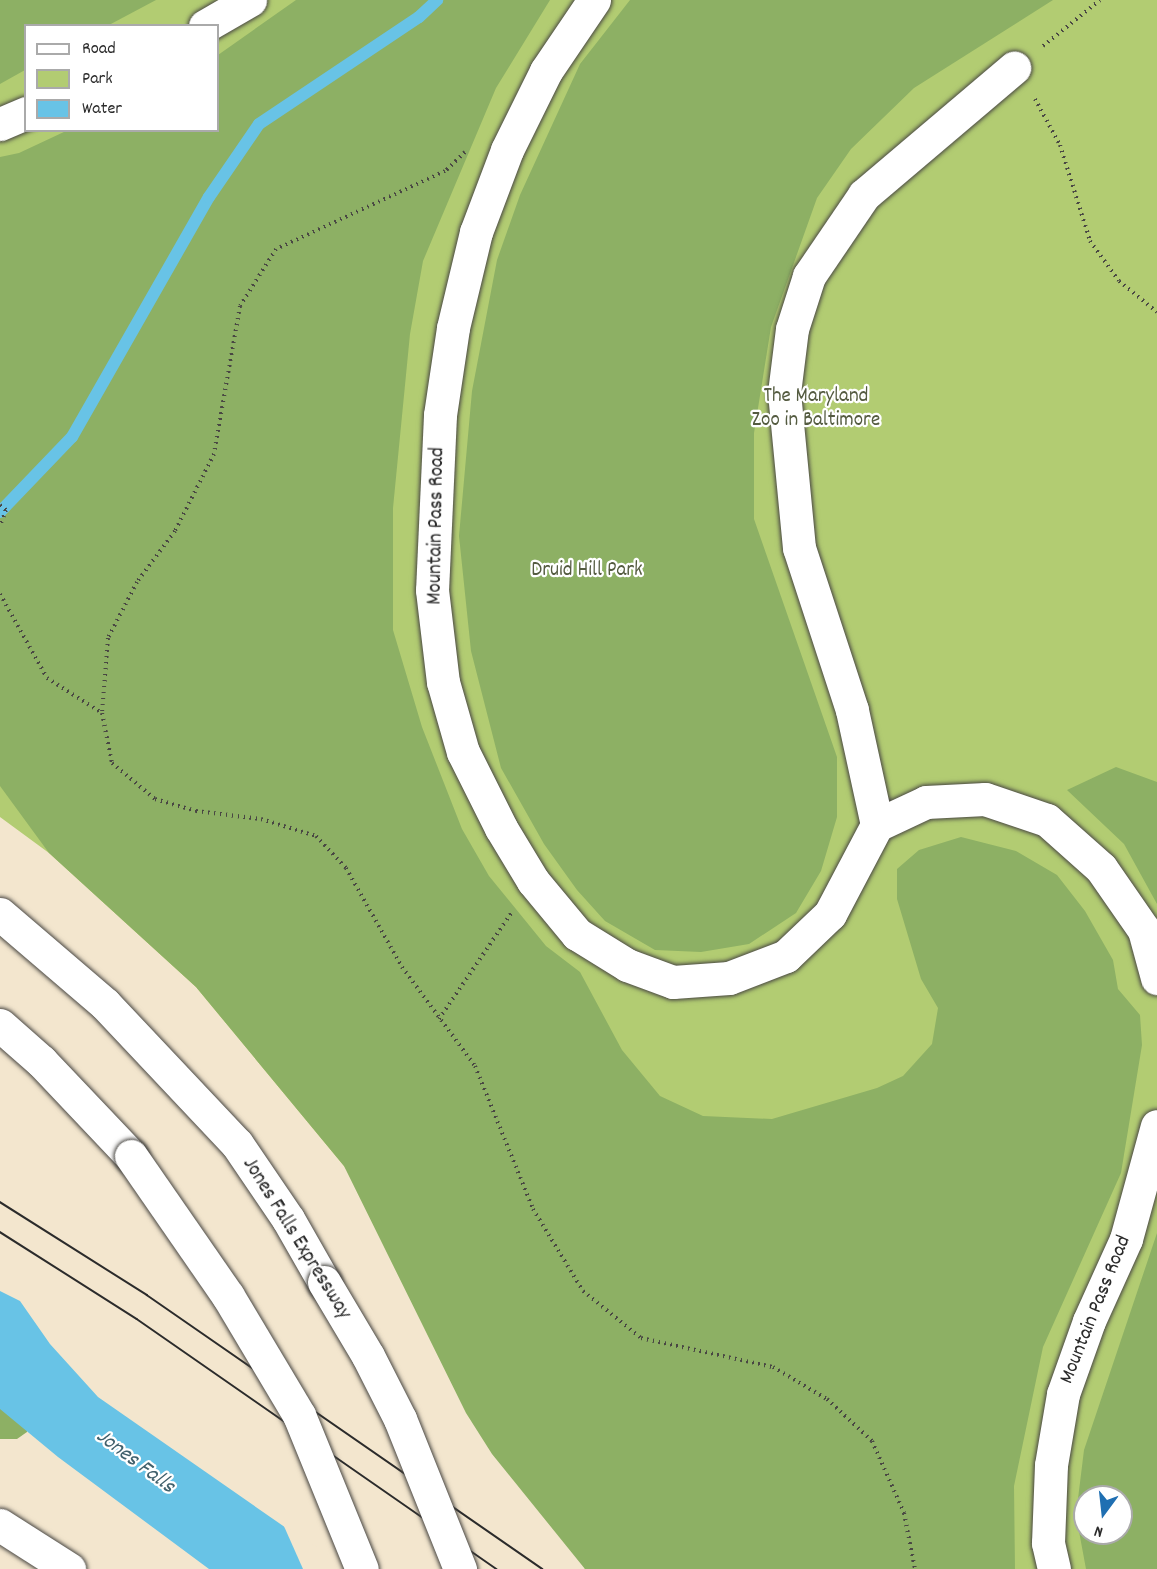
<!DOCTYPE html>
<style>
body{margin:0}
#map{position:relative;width:1157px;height:1569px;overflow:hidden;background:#f3e6ce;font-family:Dekko,sans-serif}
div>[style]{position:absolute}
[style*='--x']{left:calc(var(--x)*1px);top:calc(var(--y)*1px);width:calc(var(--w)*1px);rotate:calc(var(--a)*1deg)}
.green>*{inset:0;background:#b2cc72}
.forest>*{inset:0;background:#8db064}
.water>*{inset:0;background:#68c3e6}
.pier>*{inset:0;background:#f3e6ce}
.stream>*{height:12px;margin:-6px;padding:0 6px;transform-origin:6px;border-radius:6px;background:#68c3e6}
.path>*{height:4px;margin-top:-2px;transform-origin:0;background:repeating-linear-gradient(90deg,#494743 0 1.5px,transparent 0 6px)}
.roads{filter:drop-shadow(0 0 2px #494743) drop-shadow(0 0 2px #494743)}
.minor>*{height:33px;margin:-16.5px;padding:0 16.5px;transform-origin:16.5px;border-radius:16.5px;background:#fff}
.highway>*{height:33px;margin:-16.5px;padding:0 16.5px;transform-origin:16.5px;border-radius:16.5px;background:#fff}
.tram>*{height:1.5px;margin:-0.75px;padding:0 0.75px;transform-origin:0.75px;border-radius:0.75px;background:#2b2b2b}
.bridges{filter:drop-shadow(0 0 2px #494743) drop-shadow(0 0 2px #494743)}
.highway-bridge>*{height:33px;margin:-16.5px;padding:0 16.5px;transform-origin:16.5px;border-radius:16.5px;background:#fff}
span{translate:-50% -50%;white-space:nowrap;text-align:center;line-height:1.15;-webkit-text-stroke:4.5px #fff;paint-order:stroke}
.park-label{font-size:21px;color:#545b40}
.street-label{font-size:21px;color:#2b2b2b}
.water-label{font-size:22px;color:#40606c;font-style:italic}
.legend{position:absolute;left:24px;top:24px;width:195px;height:108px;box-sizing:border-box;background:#fff;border:2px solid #aaa;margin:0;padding:8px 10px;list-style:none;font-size:18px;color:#2b2b2b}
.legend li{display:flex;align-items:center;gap:12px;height:30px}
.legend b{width:30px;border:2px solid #aaa}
.north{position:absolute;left:1073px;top:1485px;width:60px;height:60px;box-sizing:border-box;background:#fff;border:2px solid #aaa;border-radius:50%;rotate:195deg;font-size:16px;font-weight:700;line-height:24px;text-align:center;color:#2b2b2b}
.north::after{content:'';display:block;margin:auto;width:21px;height:27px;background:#1f6fb2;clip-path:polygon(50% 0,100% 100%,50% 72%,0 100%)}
</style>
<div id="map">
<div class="green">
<i style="clip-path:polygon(evenodd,0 0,1157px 0,1157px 1569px,585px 1569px,473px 1351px,344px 1166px,196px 987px,49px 853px,0 817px,0 0,26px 26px,218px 26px,218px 130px,26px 130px,26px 26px,0 0,1085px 1497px,1121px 1497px,1121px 1533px,1085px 1533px,1085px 1497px)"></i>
</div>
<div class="forest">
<i style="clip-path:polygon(0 0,156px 0,109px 25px,26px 26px,25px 70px,0 84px)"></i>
<i style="clip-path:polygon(296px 0,550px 0,496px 88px,423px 261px,410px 334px,393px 508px,393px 630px,422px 727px,462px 829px,489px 876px,546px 946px,580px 972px,622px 1050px,660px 1096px,703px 1116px,772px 1119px,877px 1088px,903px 1076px,932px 1044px,938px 1008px,921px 979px,897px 899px,897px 869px,919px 850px,961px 837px,1016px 851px,1057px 875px,1085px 911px,1113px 960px,1118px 989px,1140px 1015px,1142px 1045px,1121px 1173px,1043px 1347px,1014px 1486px,1015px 1569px,585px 1569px,492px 1454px,466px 1413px,344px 1166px,196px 987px,49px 853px,0 786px,0 157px,19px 153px,66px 131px,218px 130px,218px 55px)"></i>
<i style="clip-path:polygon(630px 0,1053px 0,914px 88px,851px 149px,817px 198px,771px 327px,754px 433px,754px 519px,837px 757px,837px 817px,821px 871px,796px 913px,749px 944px,701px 952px,655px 950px,605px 921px,577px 890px,544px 844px,501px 768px,471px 651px,459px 536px,472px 391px,497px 260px,520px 195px,580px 64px)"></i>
<i style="clip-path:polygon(1116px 767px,1157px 782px,1157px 904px,1124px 844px,1067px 790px)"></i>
<i style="clip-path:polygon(evenodd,1157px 1233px,1157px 1569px,1086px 1569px,1076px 1515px,1084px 1450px,1157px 1233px,1085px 1497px,1121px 1497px,1121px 1533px,1085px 1533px,1085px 1497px)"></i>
<i style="clip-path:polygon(0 1394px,27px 1424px,27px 1432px,17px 1439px,0 1439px)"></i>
</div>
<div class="water">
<i style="clip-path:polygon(0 1291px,20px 1301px,50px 1344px,98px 1397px,345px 1569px,209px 1569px,58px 1457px,0 1409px)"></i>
</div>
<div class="pier">
<i style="clip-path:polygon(283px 1524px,346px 1567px,348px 1569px,303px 1569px)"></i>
</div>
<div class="stream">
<i style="--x:0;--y:512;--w:104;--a:-46.2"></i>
<i style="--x:72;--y:437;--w:276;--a:-60.3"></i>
<i style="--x:209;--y:197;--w:88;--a:-55.6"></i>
<i style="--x:259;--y:124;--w:192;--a:-33.8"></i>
<i style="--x:419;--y:17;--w:25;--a:-43"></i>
</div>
<div class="path">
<i style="--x:1043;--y:46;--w:73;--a:-38.9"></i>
<i style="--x:1035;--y:99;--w:52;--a:61.5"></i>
<i style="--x:1060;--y:145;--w:101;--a:72.6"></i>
<i style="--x:1090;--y:241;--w:49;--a:54.1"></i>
<i style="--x:1119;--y:281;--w:49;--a:39.2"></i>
<i style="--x:465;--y:152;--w:28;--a:136"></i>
<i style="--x:445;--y:171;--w:186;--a:155.2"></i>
<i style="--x:276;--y:249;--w:67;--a:122.3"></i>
<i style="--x:240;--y:306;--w:150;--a:100"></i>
<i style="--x:214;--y:454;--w:86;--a:116.9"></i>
<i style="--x:175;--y:531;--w:64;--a:126.7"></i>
<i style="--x:137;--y:582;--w:63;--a:117.4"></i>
<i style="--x:108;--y:638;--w:75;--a:94.6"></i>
<i style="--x:102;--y:713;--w:51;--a:78.7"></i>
<i style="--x:112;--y:763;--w:56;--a:39.9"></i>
<i style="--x:155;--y:799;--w:43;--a:16.3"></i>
<i style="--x:196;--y:811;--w:65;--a:7"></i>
<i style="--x:261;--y:819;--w:58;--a:17.2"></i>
<i style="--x:316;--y:836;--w:44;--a:46.8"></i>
<i style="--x:346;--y:868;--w:114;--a:60.5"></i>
<i style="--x:402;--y:967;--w:123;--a:53.6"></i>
<i style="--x:475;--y:1066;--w:154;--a:67.9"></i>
<i style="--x:533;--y:1209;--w:96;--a:58.6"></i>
<i style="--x:583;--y:1291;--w:75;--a:39"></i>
<i style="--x:641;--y:1338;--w:135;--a:12.4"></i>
<i style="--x:773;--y:1367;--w:63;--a:30.7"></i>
<i style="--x:827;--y:1399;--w:62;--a:43"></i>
<i style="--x:872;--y:1441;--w:79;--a:66"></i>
<i style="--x:904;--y:1513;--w:57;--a:78.9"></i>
<i style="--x:0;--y:505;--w:8;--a:40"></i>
<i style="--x:6;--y:510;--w:17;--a:111"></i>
<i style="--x:0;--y:594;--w:96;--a:60.8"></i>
<i style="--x:47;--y:678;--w:65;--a:32.5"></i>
<i style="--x:439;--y:1019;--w:130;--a:-55.7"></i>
</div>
<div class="roads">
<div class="minor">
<i style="--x:594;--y:0;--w:86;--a:124.1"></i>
<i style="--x:546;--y:71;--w:88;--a:116.3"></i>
<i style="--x:507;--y:150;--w:88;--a:110.7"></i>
<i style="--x:476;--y:232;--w:99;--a:103.5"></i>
<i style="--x:453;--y:328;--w:88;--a:98.5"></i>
<i style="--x:440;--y:415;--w:175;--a:92.6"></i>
<i style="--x:432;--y:590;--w:93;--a:83.2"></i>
<i style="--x:443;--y:682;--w:73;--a:74.1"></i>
<i style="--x:463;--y:752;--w:85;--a:63.4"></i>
<i style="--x:501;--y:828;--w:62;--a:58.9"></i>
<i style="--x:533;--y:881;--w:69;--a:50.3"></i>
<i style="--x:577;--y:934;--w:59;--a:31.8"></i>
<i style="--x:627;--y:965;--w:49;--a:20.3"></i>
<i style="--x:673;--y:982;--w:56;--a:-4.1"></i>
<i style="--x:729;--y:978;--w:61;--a:-21.1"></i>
<i style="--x:786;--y:956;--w:61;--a:-43.7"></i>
<i style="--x:830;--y:914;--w:101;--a:-62.2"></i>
<i style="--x:877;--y:825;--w:54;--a:-25.1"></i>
<i style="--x:926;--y:802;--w:59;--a:-2.9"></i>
<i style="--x:985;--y:799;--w:65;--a:18.7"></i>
<i style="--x:1047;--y:820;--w:72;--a:41.6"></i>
<i style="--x:1101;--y:868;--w:75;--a:55.3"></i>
<i style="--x:1144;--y:930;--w:50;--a:74.8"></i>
<i style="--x:205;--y:26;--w:52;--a:-30"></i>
<i style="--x:0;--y:124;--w:28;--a:-23"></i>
<i style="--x:877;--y:825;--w:118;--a:-102.3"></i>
<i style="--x:852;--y:710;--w:170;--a:-108.1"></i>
<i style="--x:799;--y:548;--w:156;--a:-95.5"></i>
<i style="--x:784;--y:393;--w:64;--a:-82.9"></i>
<i style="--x:792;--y:329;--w:56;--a:-72.2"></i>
<i style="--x:809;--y:276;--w:98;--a:-55.8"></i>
<i style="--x:864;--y:195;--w:197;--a:-40.3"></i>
<i style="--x:0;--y:1525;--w:82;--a:32.5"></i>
<i style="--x:1054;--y:1569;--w:27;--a:-103"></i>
<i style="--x:1048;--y:1543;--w:78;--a:-87.8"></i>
<i style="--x:1051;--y:1465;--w:72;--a:-80.4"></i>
<i style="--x:1063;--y:1394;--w:77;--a:-70.4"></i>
<i style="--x:1089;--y:1321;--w:90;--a:-65.7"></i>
<i style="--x:1126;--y:1239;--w:117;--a:-74.7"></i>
</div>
<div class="highway">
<i style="--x:0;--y:914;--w:138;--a:40.6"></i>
<i style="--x:105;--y:1004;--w:192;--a:46.7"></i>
<i style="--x:237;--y:1144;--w:91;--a:55.8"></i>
<i style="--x:288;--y:1219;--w:73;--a:60.3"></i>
<i style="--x:0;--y:1025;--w:55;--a:41.3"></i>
<i style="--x:41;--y:1061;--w:131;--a:46.5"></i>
</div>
</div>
<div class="tram">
<i style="--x:0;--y:1202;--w:174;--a:32.3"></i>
<i style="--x:147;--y:1295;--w:481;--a:34.7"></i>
<i style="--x:0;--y:1232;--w:162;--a:32.4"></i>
<i style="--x:137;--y:1319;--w:438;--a:34.8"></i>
</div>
<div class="bridges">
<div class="highway-bridge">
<i style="--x:131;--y:1156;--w:170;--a:55.3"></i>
<i style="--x:228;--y:1296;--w:139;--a:59.2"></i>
<i style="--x:299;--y:1415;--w:166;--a:67.8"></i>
<i style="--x:324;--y:1282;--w:86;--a:59.3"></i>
<i style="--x:368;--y:1356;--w:71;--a:63.1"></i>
<i style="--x:400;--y:1419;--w:162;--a:68.2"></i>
</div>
</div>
<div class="park-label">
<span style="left:816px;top:409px">The Maryland<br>Zoo in Baltimore</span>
<span style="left:587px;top:571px">Druid Hill Park</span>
</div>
<div class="street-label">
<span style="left:437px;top:526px;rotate:-89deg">Mountain Pass Road</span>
<span style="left:296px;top:1239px;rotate:58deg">Jones Falls Expressway</span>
<span style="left:1096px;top:1310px;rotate:-68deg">Mountain Pass Road</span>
</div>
<div class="water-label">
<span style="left:135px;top:1462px;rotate:37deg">Jones Falls</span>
</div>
<ul class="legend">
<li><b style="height:8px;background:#fff"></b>Road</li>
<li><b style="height:16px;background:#b2cc72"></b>Park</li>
<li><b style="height:16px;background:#68c3e6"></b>Water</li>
</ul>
<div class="north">N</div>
</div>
